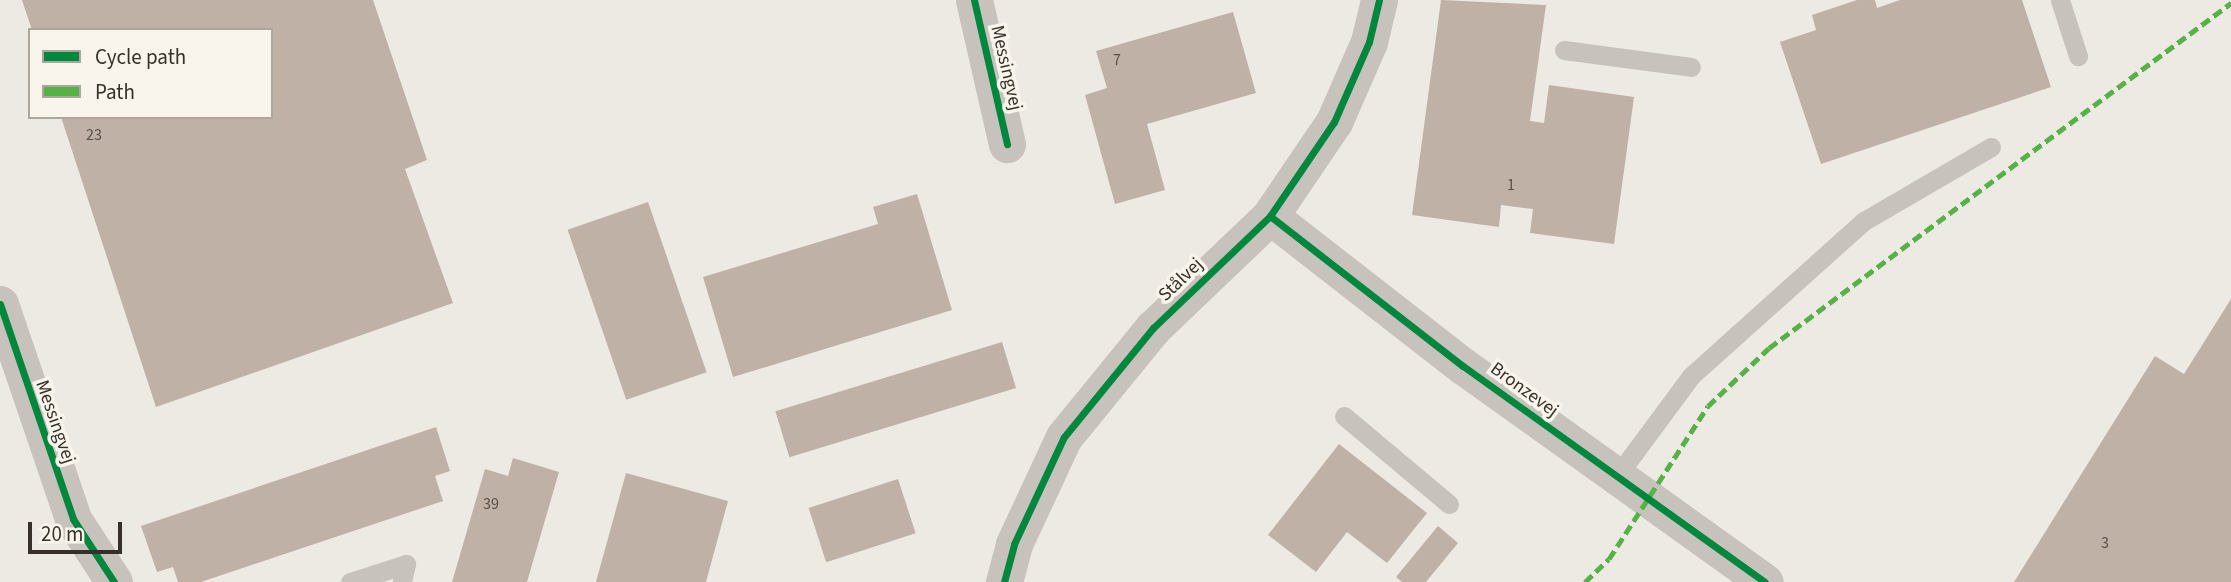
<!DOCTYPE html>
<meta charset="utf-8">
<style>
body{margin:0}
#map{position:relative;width:2231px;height:582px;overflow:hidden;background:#edeae3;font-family:"Source Sans 3",sans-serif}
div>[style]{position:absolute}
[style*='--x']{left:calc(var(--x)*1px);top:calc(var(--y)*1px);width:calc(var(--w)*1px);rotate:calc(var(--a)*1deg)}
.building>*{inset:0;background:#bfb1a6;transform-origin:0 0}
.lane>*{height:19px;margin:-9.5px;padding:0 9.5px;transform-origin:9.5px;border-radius:9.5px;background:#c7c2bc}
.street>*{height:37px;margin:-18.5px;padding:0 18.5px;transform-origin:18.5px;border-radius:18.5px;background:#c7c2bc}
.quiet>*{height:5px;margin-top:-2.5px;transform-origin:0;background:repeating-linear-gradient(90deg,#56b246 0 10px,transparent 0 15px)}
.cycleway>*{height:7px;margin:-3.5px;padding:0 3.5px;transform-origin:3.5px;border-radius:3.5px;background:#00873e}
span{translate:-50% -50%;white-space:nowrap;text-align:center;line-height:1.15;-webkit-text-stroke:7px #f9f4ec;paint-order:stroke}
.number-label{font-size:16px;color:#595049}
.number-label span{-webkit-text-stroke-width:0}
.street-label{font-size:19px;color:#37302a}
.legend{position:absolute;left:28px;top:28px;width:245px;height:91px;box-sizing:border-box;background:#f9f4ec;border:2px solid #aba69e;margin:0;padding:9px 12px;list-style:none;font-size:21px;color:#37302a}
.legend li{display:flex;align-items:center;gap:14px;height:35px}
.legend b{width:35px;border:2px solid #aba69e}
.scale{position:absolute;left:28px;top:522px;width:94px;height:32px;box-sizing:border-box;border:4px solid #37302a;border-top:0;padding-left:9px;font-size:21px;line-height:24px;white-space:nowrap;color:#37302a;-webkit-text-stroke:5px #f9f4ec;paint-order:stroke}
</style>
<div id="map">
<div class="building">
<i style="clip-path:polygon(22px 0,373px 0,427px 160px,405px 169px,453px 303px,156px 407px,61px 117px,271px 117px,271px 30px,32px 30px)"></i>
<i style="clip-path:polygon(1441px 0,1546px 5px,1530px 121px,1544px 123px,1549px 85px,1634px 97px,1614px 244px,1530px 233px,1533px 209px,1501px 205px,1499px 227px,1412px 215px)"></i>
<i style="clip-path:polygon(1857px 0,1875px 0,1877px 8px,1900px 0,2022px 0,2051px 87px,1821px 164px,1780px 42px,1816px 30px,1812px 15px)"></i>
<i style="clip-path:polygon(1233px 12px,1256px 93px,1147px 124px,1165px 190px,1115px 204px,1085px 95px,1107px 88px,1096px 51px)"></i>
<i style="clip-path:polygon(917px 194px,952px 310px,733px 377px,703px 277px,878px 224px,873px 207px)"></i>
<i style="left:648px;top:202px;width:180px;height:85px;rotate:71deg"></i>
<i style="clip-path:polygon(2231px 299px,2231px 582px,2014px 582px,2155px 356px,2184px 374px)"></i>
<i style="left:1002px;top:342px;width:48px;height:237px;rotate:73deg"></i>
<i style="clip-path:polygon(436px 427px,450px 471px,435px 476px,443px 501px,201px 582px,178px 582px,173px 567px,157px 572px,141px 526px)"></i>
<i style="clip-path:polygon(1339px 444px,1427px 513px,1387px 563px,1347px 532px,1316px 572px,1268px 535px)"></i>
<i style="clip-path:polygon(513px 458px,559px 472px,527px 582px,452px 582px,485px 469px,508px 476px)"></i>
<i style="clip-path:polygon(626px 473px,728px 501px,706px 582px,596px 582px)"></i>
<i style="left:898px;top:479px;width:57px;height:94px;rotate:72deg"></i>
<i style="clip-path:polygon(1438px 526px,1458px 543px,1426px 582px,1402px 582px,1396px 577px)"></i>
</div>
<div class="lane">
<i style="--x:2060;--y:0;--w:59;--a:72.2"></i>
<i style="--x:1564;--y:50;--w:128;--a:7.6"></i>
<i style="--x:1344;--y:416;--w:137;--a:40"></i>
<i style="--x:1617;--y:476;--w:124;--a:-53.5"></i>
<i style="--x:1691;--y:376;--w:232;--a:-41.9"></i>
<i style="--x:1864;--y:221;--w:147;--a:-30.2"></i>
<i style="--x:350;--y:582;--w:59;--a:-17.8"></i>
<i style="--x:406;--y:564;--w:18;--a:103"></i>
</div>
<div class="street">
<i style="--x:974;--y:0;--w:148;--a:77.1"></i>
<i style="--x:1270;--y:216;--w:244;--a:37.9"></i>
<i style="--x:1463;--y:366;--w:371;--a:35.6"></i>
<i style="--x:0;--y:304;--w:227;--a:71.2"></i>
<i style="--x:73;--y:519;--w:75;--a:56.9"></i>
<i style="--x:1004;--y:582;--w:39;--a:-75"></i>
<i style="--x:1014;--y:544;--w:118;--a:-65"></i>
<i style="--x:1064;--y:437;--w:141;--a:-50.8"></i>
<i style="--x:1153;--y:328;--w:162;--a:-43.7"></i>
<i style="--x:1270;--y:216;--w:114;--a:-55.8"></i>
<i style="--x:1334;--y:122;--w:87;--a:-66.4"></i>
<i style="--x:1369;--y:42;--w:43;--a:-76.6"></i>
</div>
<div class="quiet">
<i style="--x:1585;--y:582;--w:33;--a:-44"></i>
<i style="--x:1609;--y:559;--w:182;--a:-57.1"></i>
<i style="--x:1708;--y:406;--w:84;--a:-43.6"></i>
<i style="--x:1769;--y:348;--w:577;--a:-36.75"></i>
</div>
<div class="cycleway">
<i style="--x:974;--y:0;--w:148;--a:77.1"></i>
<i style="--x:1270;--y:216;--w:244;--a:37.9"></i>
<i style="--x:1463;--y:366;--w:371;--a:35.6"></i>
<i style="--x:0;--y:304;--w:227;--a:71.2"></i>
<i style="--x:73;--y:519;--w:75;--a:56.9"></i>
<i style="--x:1004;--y:582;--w:39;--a:-75"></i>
<i style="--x:1014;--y:544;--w:118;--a:-65"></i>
<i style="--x:1064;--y:437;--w:141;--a:-50.8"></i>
<i style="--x:1153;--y:328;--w:162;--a:-43.7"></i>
<i style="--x:1270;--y:216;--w:114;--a:-55.8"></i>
<i style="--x:1334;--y:122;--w:87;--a:-66.4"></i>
<i style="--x:1369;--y:42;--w:43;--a:-76.6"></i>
</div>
<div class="number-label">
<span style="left:1117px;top:60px">7</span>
<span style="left:94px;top:135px">23</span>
<span style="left:1511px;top:185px">1</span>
<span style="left:491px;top:504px">39</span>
<span style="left:2105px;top:543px">3</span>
</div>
<div class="street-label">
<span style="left:1006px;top:68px;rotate:77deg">Messingvej</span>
<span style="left:1181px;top:280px;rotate:-44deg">Stålvej</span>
<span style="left:1524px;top:390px;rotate:36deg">Bronzevej</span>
<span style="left:55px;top:422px;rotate:71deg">Messingvej</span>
</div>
<ul class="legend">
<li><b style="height:9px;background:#00873e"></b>Cycle path</li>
<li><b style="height:9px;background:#56b246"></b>Path</li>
</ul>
<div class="scale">20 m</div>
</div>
